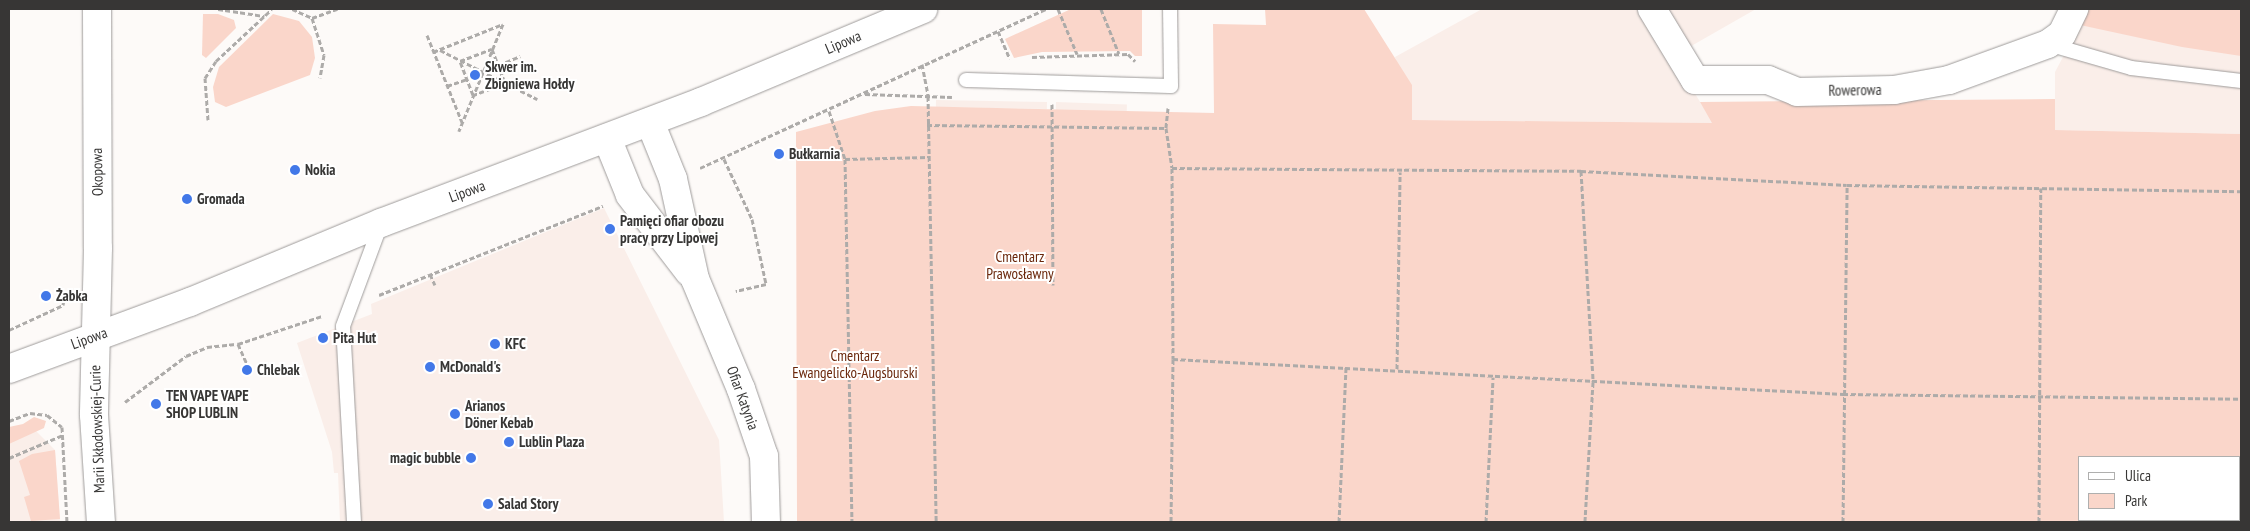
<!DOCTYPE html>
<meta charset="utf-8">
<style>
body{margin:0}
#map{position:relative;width:2250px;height:531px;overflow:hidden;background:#fdfaf8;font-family:"PT Sans Narrow",sans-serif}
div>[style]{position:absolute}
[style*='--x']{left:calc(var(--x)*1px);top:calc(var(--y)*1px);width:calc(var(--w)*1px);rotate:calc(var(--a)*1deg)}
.built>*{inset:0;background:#faeee9;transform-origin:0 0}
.green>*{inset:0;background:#fad6ca}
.path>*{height:3px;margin-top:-1.5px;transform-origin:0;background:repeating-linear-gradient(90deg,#adaba9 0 5px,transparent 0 7.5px)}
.roads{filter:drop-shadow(0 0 1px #9e9b9a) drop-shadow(0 0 1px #9e9b9a)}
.service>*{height:14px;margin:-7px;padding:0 7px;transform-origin:7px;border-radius:7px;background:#fff}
.minor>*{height:28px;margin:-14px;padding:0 14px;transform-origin:14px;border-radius:14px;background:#fff}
.tertiary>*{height:28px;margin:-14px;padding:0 14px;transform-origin:14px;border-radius:14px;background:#fff}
.dots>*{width:14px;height:14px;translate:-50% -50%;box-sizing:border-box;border:2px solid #fff;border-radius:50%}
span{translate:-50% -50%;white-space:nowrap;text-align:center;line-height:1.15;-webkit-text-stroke:4px #fff;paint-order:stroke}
.street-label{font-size:15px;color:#373635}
.poi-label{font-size:15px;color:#373635;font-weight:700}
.left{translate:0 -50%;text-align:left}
.right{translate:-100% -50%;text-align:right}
.park-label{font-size:15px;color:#6a270b}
.frame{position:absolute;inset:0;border:10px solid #373635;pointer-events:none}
.legend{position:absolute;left:2078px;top:456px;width:162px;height:65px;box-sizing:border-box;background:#fff;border:1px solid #afafae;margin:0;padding:6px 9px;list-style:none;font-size:15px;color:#373635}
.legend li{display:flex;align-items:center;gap:10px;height:25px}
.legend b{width:25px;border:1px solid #afafae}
</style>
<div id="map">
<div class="built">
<i style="clip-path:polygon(1482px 9px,1643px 9px,1713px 123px,1411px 120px,1395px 57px)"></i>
<i style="clip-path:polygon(1662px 9px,1756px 9px,1686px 49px)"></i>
<i style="clip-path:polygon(2080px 25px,2241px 53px,2241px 134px,2055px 130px,2055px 72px)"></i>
<i style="left:936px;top:100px;width:111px;height:7px;rotate:1deg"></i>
<i style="left:1056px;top:102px;width:71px;height:8px;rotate:2deg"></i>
<i style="clip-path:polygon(604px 208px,719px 440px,724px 522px,340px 522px,338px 473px,334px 473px,332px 452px,297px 343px,372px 314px,371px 304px)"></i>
<i style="clip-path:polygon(34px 429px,55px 450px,60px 522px,9px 522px,9px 439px)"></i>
</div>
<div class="green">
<i style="clip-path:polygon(1071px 9px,1142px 9px,1142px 56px,1135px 56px,1130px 51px,1042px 52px,1014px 58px,1005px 39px)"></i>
<i style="clip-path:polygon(evenodd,1265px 9px,1364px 9px,1412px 85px,1412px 120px,1712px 123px,1700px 102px,2055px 99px,2055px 130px,2241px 134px,2241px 522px,797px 522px,796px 132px,875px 111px,911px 106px,1214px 113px,1213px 24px,1266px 25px,1265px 9px,2079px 457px,2239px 457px,2239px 520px,2079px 520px,2079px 457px)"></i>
<i style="clip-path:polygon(2086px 9px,2241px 9px,2241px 56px,2182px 47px,2080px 25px)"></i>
<i style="clip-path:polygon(203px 14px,218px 14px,234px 20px,236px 28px,206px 58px,202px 55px)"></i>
<i style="clip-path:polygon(273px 14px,299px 21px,312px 37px,315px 58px,310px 75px,226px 107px,215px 102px,213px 87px,219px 67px)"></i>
<i style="clip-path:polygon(34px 417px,46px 421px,44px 428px,9px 444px,9px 427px,23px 424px)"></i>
<i style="clip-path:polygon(55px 450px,60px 519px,31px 521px,24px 497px,30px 495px,19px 461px,32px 454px)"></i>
</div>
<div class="path">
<i style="--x:218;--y:9;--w:47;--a:8.7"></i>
<i style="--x:292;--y:9;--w:22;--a:24"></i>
<i style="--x:312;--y:18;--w:27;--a:-20"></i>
<i style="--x:1058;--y:9;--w:49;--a:67.1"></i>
<i style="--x:1101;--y:9;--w:48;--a:68.2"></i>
<i style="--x:312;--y:18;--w:39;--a:72"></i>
<i style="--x:324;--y:55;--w:23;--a:100"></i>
<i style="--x:998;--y:31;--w:30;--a:67"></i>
<i style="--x:427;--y:35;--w:94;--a:68.1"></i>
<i style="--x:492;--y:49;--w:36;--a:69"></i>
<i style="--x:505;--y:83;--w:34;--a:159"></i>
<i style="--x:473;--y:95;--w:36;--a:-111"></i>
<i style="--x:460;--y:61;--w:34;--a:-21"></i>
<i style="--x:440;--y:50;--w:109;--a:26.8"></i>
<i style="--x:433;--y:52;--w:75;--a:-21.8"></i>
<i style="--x:503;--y:24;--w:116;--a:112.4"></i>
<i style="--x:1032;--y:57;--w:96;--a:-1.8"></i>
<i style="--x:1128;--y:54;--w:10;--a:45"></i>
<i style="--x:922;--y:64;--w:33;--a:79"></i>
<i style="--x:928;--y:96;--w:426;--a:88.9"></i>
<i style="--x:499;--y:65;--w:23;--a:-23"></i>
<i style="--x:447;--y:86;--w:21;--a:-19"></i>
<i style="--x:865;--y:94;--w:87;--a:2"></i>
<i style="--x:1052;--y:104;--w:181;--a:89.7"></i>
<i style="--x:1168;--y:108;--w:20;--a:96"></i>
<i style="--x:1166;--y:128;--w:40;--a:81.5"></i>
<i style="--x:1172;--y:168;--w:191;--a:89.7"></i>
<i style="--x:1173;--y:359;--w:163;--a:90.7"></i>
<i style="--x:829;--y:111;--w:51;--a:71.6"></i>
<i style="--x:845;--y:159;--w:363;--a:88.9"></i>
<i style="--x:208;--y:120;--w:42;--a:-94.1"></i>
<i style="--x:205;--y:78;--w:20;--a:-57"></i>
<i style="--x:216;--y:61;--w:76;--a:-42.9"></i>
<i style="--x:927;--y:125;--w:239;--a:0.7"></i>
<i style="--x:724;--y:159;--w:66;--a:65"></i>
<i style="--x:752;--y:219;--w:66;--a:77.8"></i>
<i style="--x:766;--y:284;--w:31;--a:167"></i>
<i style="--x:845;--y:159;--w:84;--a:-1.4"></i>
<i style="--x:700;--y:168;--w:381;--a:-24.7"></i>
<i style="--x:1172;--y:168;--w:409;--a:0.4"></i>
<i style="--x:1581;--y:171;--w:266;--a:3"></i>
<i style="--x:1847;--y:185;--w:394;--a:0.9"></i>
<i style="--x:1581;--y:171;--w:211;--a:86.7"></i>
<i style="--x:1593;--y:382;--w:140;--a:93.3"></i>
<i style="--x:430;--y:274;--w:12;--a:66"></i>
<i style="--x:379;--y:295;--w:241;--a:-21.7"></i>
<i style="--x:9;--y:330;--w:60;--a:-24.8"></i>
<i style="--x:63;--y:305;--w:12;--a:-81"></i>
<i style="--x:238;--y:344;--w:24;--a:66"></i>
<i style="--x:1173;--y:359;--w:671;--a:2.99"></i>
<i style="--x:1843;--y:394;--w:398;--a:0.7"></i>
<i style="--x:1397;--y:369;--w:197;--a:-89.1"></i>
<i style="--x:125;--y:402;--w:76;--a:-37"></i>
<i style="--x:186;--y:356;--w:23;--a:-23"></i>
<i style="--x:207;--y:347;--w:31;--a:-6"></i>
<i style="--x:238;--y:344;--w:89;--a:-18.4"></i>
<i style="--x:9;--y:421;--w:22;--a:-21"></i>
<i style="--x:30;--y:413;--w:17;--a:7"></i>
<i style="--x:47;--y:415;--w:19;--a:39"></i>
<i style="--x:62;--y:427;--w:95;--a:87"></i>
<i style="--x:9;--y:458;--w:59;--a:-23.1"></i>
<i style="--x:1339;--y:522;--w:155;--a:-87.4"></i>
<i style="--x:1486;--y:522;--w:145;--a:-87.2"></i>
<i style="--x:1843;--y:522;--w:337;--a:-89.3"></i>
<i style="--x:2039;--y:522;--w:334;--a:-89.7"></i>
</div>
<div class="roads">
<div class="service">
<i style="--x:2048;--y:44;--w:86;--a:16.1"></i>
<i style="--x:2131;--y:68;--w:111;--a:6.7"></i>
<i style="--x:966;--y:80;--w:205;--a:1.7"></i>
<i style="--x:1171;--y:86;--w:77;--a:-90.7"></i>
<i style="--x:354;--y:522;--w:196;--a:-93.2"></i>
<i style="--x:343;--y:326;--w:109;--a:-69.6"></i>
</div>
<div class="minor">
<i style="--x:97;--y:9;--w:239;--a:89.8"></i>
<i style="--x:98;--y:248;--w:167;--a:91.4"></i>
<i style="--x:94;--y:415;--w:107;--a:86.3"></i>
<i style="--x:1652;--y:9;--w:83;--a:58.8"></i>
<i style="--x:1695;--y:80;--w:73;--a:0"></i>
<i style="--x:1768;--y:80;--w:31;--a:22"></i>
<i style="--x:1797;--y:92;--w:97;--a:-1.2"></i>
<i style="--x:1894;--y:90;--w:56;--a:-10.3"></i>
<i style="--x:1949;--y:80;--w:105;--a:-20"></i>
<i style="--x:2048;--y:44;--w:17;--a:-36"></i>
<i style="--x:2062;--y:34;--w:28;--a:-64"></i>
<i style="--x:650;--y:122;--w:61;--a:68"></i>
<i style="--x:673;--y:179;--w:102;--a:77.6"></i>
<i style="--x:695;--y:279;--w:119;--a:67.3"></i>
<i style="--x:741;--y:389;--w:71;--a:71.1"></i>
<i style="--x:764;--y:456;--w:66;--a:88.3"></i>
<i style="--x:607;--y:138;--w:61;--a:68"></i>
<i style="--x:630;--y:195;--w:97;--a:52.5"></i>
</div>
<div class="tertiary">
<i style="--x:9;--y:369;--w:193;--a:-20.3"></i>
<i style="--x:190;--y:302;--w:207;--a:-22.5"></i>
<i style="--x:381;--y:223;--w:342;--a:-20.7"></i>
<i style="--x:701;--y:102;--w:241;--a:-22.7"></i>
</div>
</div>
<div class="dots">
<i style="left:475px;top:75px;background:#4278e8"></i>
<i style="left:779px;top:154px;background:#4278e8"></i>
<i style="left:295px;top:170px;background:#4278e8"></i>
<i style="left:187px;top:199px;background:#4278e8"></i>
<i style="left:610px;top:229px;background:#4278e8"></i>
<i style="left:46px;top:296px;background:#4278e8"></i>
<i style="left:323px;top:338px;background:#4278e8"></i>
<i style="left:495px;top:344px;background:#4278e8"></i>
<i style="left:430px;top:367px;background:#4278e8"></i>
<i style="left:247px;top:370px;background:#4278e8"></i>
<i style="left:156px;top:404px;background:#4278e8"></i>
<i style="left:455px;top:414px;background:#4278e8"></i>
<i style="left:509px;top:442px;background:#4278e8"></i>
<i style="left:471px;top:458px;background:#4278e8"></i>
<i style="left:488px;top:504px;background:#4278e8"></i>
</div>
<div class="street-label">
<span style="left:843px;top:42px;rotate:-23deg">Lipowa</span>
<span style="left:1855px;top:90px;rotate:-1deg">Rowerowa</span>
<span style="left:97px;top:172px;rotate:-91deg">Okopowa</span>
<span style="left:467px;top:191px;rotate:-20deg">Lipowa</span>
<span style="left:89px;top:338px;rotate:-20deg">Lipowa</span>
<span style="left:743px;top:398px;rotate:70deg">Ofiar Katynia</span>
<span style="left:97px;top:429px;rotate:-92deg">Marii Skłodowskiej-Curie</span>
</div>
<div class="poi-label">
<span class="left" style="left:485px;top:75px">Skwer im.<br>Zbigniewa Hołdy</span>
<span class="left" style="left:789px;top:154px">Bułkarnia</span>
<span class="left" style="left:305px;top:170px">Nokia</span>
<span class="left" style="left:197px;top:199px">Gromada</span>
<span class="left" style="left:620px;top:229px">Pamięci ofiar obozu<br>pracy przy Lipowej</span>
<span class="left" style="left:56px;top:296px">Żabka</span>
<span class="left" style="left:333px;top:338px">Pita Hut</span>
<span class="left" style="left:505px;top:344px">KFC</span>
<span class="left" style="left:440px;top:367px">McDonald's</span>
<span class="left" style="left:257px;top:370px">Chlebak</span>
<span class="left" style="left:166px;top:404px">TEN VAPE VAPE<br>SHOP LUBLIN</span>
<span class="left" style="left:465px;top:414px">Arianos<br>Döner Kebab</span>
<span class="left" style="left:519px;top:442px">Lublin Plaza</span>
<span class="right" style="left:461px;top:458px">magic bubble</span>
<span class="left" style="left:498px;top:504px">Salad Story</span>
</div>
<div class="park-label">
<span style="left:1020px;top:265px">Cmentarz<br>Prawosławny</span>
<span style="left:855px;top:364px">Cmentarz<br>Ewangelicko-Augsburski</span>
</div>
<div class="frame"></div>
<ul class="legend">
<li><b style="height:6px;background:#fff"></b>Ulica</li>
<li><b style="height:14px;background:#fad6ca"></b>Park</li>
</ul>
</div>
